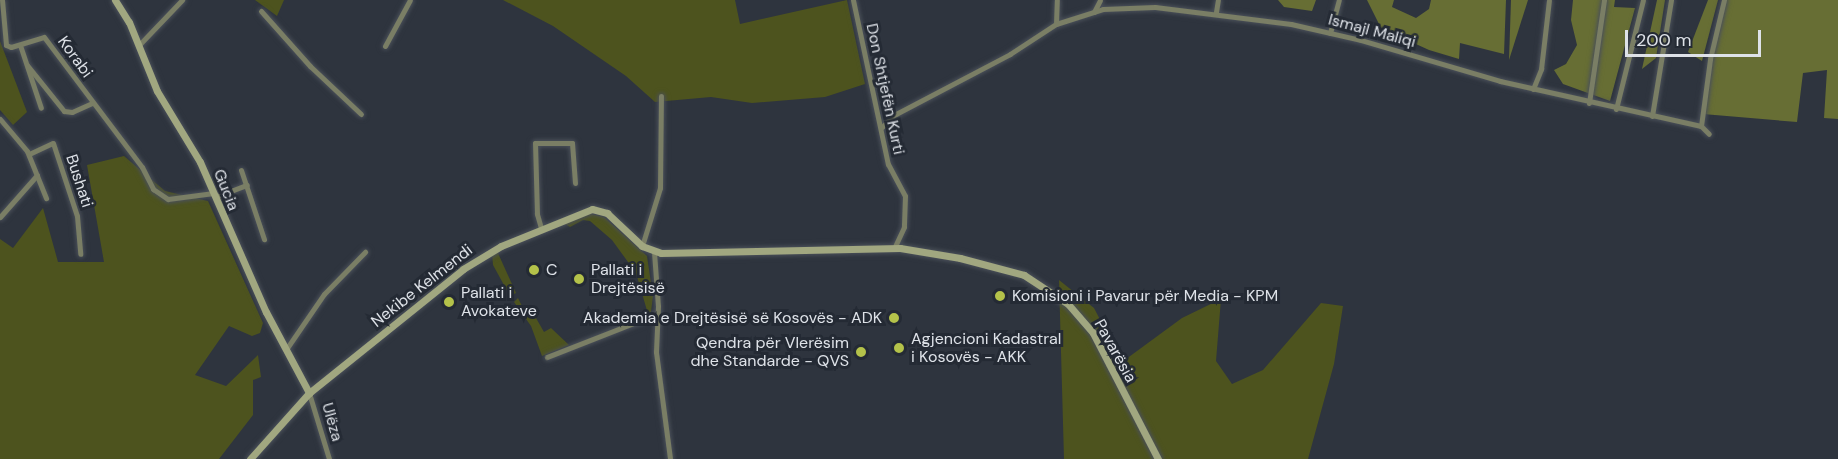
<!DOCTYPE html>
<meta charset="utf-8">
<style>
body{margin:0}
#map{position:relative;width:1838px;height:459px;overflow:hidden;background:#2e343e;font-family:"DM Sans",sans-serif}
div>[style]{position:absolute}
[style*='--x']{left:calc(var(--x)*1px);top:calc(var(--y)*1px);width:calc(var(--w)*1px);rotate:calc(var(--a)*1deg)}
.green>*{inset:0;background:#4d531e}
.forest>*{inset:0;background:#676e34}
.roads{filter:drop-shadow(0 0 2px #4a5059) drop-shadow(0 0 2px #4a5059)}
.street>*{height:5px;margin:-2.5px;padding:0 2.5px;transform-origin:2.5px;border-radius:2.5px;background:#7a7e65}
.secondary>*{height:7px;margin:-3.5px;padding:0 3.5px;transform-origin:3.5px;border-radius:3.5px;background:#a1a780}
.dots>*{width:16px;height:16px;translate:-50% -50%;box-sizing:border-box;border:3px solid #242a34;border-radius:50%}
span{translate:-50% -50%;white-space:nowrap;text-align:center;line-height:1.15;-webkit-text-stroke:6px #242a34;paint-order:stroke}
.street-label{font-size:16px;color:#dee2e8}
.poi-label{font-size:16px;color:#dee2e8}
.left{translate:0 -50%;text-align:left}
.right{translate:-100% -50%;text-align:right}
.scale{position:absolute;left:1625px;top:30px;width:136px;height:27px;box-sizing:border-box;border:3px solid #dee2e8;border-top:0;padding-left:8px;font-size:18px;line-height:21px;white-space:nowrap;color:#dee2e8;-webkit-text-stroke:4px #242a34;paint-order:stroke}
</style>
<div id="map">
<div class="green">
<i style="clip-path:polygon(255px 0,284px 0,277px 16px)"></i>
<i style="clip-path:polygon(503px 0,735px 0,740px 24px,847px 0,865px 84px,825px 97px,752px 103px,711px 97px,655px 102px,626px 76px,553px 26px)"></i>
<i style="clip-path:polygon(0 41px,27px 112px,13px 125px,0 110px)"></i>
<i style="clip-path:polygon(124px 156px,165px 191px,208px 201px,263px 323px,260px 333px,252px 336px,229px 326px,195px 375px,226px 386px,258px 355px,261px 377px,253px 380px,253px 415px,219px 459px,0 459px,0 239px,13px 248px,43px 208px,58px 262px,104px 262px,87px 165px)"></i>
<i style="clip-path:polygon(587px 213px,604px 217px,647px 256px,653px 296px,651px 312px,648px 314px,636px 273px,612px 240px,590px 221px,583px 220px,570px 227px,560px 221px)"></i>
<i style="clip-path:polygon(497px 251px,516px 293px,510px 296px,493px 265px,492px 254px)"></i>
<i style="clip-path:polygon(1059px 280px,1094px 308px,1122px 362px,1182px 318px,1221px 299px,1216px 361px,1232px 384px,1263px 370px,1321px 303px,1343px 306px,1334px 364px,1308px 459px,1064px 459px)"></i>
<i style="clip-path:polygon(518px 298px,525px 312px,536px 318px,544px 332px,551px 328px,569px 345px,542px 356px,531px 326px,514px 302px)"></i>
</div>
<div class="forest">
<i style="clip-path:polygon(1278px 0,1316px 0,1312px 11px,1284px 7px)"></i>
<i style="clip-path:polygon(1367px 0,1394px 0,1392px 7px,1416px 18px,1429px 9px,1431px 0,1506px 0,1504px 54px,1460px 43px,1459px 59px,1429px 50px,1381px 28px)"></i>
<i style="clip-path:polygon(1511px 0,1528px 0,1509px 60px)"></i>
<i style="clip-path:polygon(1573px 0,1615px 0,1614px 7px,1635px 8px,1610px 101px,1563px 84px,1554px 70px,1566px 64px,1577px 45px,1571px 20px)"></i>
<i style="clip-path:polygon(1657px 0,1665px 0,1656px 58px,1642px 69px)"></i>
<i style="clip-path:polygon(1708px 0,1718px 0,1702px 61px,1688px 52px)"></i>
<i style="clip-path:polygon(1724px 0,1838px 0,1838px 119px,1824px 118px,1827px 70px,1803px 73px,1797px 122px,1703px 114px)"></i>
</div>
<div class="roads">
<div class="street">
<i style="--x:2;--y:0;--w:45;--a:84.9"></i>
<i style="--x:6;--y:45;--w:5;--a:22"></i>
<i style="--x:11;--y:47;--w:34;--a:-17"></i>
<i style="--x:44;--y:37;--w:163;--a:53"></i>
<i style="--x:142;--y:167;--w:25;--a:63"></i>
<i style="--x:153;--y:189;--w:18;--a:34"></i>
<i style="--x:168;--y:199;--w:46;--a:-7.4"></i>
<i style="--x:853;--y:0;--w:168;--a:78"></i>
<i style="--x:888;--y:164;--w:36;--a:62"></i>
<i style="--x:905;--y:196;--w:31;--a:92"></i>
<i style="--x:904;--y:227;--w:23;--a:115"></i>
<i style="--x:261;--y:11;--w:74;--a:48.3"></i>
<i style="--x:310;--y:66;--w:70;--a:43.3"></i>
<i style="--x:1094;--y:12;--w:13;--a:-63"></i>
<i style="--x:1216;--y:12;--w:12;--a:-81"></i>
<i style="--x:1056;--y:24;--w:24;--a:-88"></i>
<i style="--x:1330;--y:33;--w:34;--a:-75"></i>
<i style="--x:20;--y:45;--w:66;--a:71.6"></i>
<i style="--x:138;--y:46;--w:64;--a:-46.3"></i>
<i style="--x:385;--y:46;--w:52;--a:-61.5"></i>
<i style="--x:27;--y:65;--w:59;--a:51.2"></i>
<i style="--x:64;--y:111;--w:8;--a:7"></i>
<i style="--x:72;--y:112;--w:22;--a:-24"></i>
<i style="--x:1533;--y:89;--w:22;--a:-68"></i>
<i style="--x:1541;--y:69;--w:69;--a:-83.4"></i>
<i style="--x:1589;--y:103;--w:104;--a:-81.7"></i>
<i style="--x:1616;--y:109;--w:112;--a:-76.1"></i>
<i style="--x:1652;--y:116;--w:118;--a:-80.7"></i>
<i style="--x:0;--y:119;--w:42;--a:49.8"></i>
<i style="--x:27;--y:151;--w:51;--a:68"></i>
<i style="--x:1701;--y:126;--w:68;--a:-82.3"></i>
<i style="--x:1710;--y:59;--w:61;--a:-76.7"></i>
<i style="--x:882;--y:127;--w:17;--a:-45"></i>
<i style="--x:894;--y:115;--w:131;--a:-27.7"></i>
<i style="--x:1010;--y:54;--w:55;--a:-33.1"></i>
<i style="--x:1056;--y:24;--w:49;--a:-17.7"></i>
<i style="--x:1103;--y:9;--w:52;--a:-2.2"></i>
<i style="--x:1155;--y:7;--w:137;--a:7.1"></i>
<i style="--x:1291;--y:24;--w:72;--a:12.9"></i>
<i style="--x:1361;--y:40;--w:145;--a:16.4"></i>
<i style="--x:1500;--y:81;--w:206;--a:12.6"></i>
<i style="--x:1701;--y:126;--w:11;--a:45"></i>
<i style="--x:29;--y:154;--w:26;--a:-25"></i>
<i style="--x:53;--y:143;--w:77;--a:71.8"></i>
<i style="--x:77;--y:216;--w:38;--a:85"></i>
<i style="--x:241;--y:170;--w:73;--a:71.6"></i>
<i style="--x:215;--y:197;--w:34;--a:-21"></i>
<i style="--x:0;--y:217;--w:56;--a:-48.6"></i>
<i style="--x:541;--y:228;--w:15;--a:-106"></i>
<i style="--x:537;--y:214;--w:71;--a:-91.6"></i>
<i style="--x:535;--y:143;--w:37;--a:0"></i>
<i style="--x:572;--y:143;--w:40;--a:85.7"></i>
<i style="--x:642;--y:246;--w:61;--a:-72.8"></i>
<i style="--x:660;--y:188;--w:92;--a:-89.4"></i>
<i style="--x:654;--y:252;--w:54;--a:85.8"></i>
<i style="--x:658;--y:306;--w:46;--a:92.5"></i>
<i style="--x:656;--y:352;--w:108;--a:82.5"></i>
<i style="--x:287;--y:348;--w:65;--a:-55.6"></i>
<i style="--x:324;--y:294;--w:59;--a:-45.7"></i>
<i style="--x:547;--y:357;--w:118;--a:-21.4"></i>
<i style="--x:309;--y:393;--w:69;--a:73.1"></i>
</div>
<div class="secondary">
<i style="--x:115;--y:0;--w:26;--a:58"></i>
<i style="--x:129;--y:22;--w:74;--a:67.9"></i>
<i style="--x:157;--y:91;--w:83;--a:58.8"></i>
<i style="--x:200;--y:162;--w:164;--a:66.3"></i>
<i style="--x:266;--y:312;--w:92;--a:62"></i>
<i style="--x:250;--y:459;--w:89;--a:-48.2"></i>
<i style="--x:309;--y:393;--w:198;--a:-38.8"></i>
<i style="--x:463;--y:269;--w:44;--a:-31.2"></i>
<i style="--x:501;--y:246;--w:98;--a:-22.1"></i>
<i style="--x:592;--y:209;--w:16;--a:15"></i>
<i style="--x:607;--y:213;--w:48;--a:43.3"></i>
<i style="--x:642;--y:246;--w:20;--a:20"></i>
<i style="--x:661;--y:253;--w:239;--a:-1.2"></i>
<i style="--x:900;--y:248;--w:61;--a:9.5"></i>
<i style="--x:960;--y:258;--w:66;--a:14.9"></i>
<i style="--x:1024;--y:275;--w:53;--a:33.4"></i>
<i style="--x:1068;--y:304;--w:38;--a:49"></i>
<i style="--x:1093;--y:333;--w:142;--a:62.7"></i>
</div>
</div>
<div class="dots">
<i style="left:534px;top:270px;background:#b4c24a"></i>
<i style="left:579px;top:279px;background:#b4c24a"></i>
<i style="left:1000px;top:296px;background:#b4c24a"></i>
<i style="left:449px;top:302px;background:#b4c24a"></i>
<i style="left:894px;top:318px;background:#b4c24a"></i>
<i style="left:899px;top:348px;background:#b4c24a"></i>
<i style="left:861px;top:352px;background:#b4c24a"></i>
</div>
<div class="street-label">
<span style="left:1372px;top:31px;rotate:15deg">Ismajl Maliqi</span>
<span style="left:75px;top:57px;rotate:54deg">Korabi</span>
<span style="left:885px;top:89px;rotate:78deg">Don Shtjefën Kurti</span>
<span style="left:79px;top:181px;rotate:72deg">Bushati</span>
<span style="left:226px;top:190px;rotate:68deg">Gucia</span>
<span style="left:422px;top:286px;rotate:-38deg">Nekibe Kelmendi</span>
<span style="left:1115px;top:351px;rotate:61deg">Pavarësia</span>
<span style="left:332px;top:422px;rotate:74deg">Ulëza</span>
</div>
<div class="poi-label">
<span class="left" style="left:546px;top:270px">C</span>
<span class="left" style="left:591px;top:279px">Pallati i<br>Drejtësisë</span>
<span class="left" style="left:461px;top:302px">Pallati i<br>Avokateve</span>
<span class="left" style="left:1012px;top:296px">Komisioni i Pavarur për Media - KPM</span>
<span class="right" style="left:882px;top:318px">Akademia e Drejtësisë së Kosovës - ADK</span>
<span class="left" style="left:911px;top:348px">Agjencioni Kadastral<br>i Kosovës - AKK</span>
<span class="right" style="left:849px;top:352px">Qendra për Vlerësim<br>dhe Standarde - QVS</span>
</div>
<div class="scale">200 m</div>
</div>
